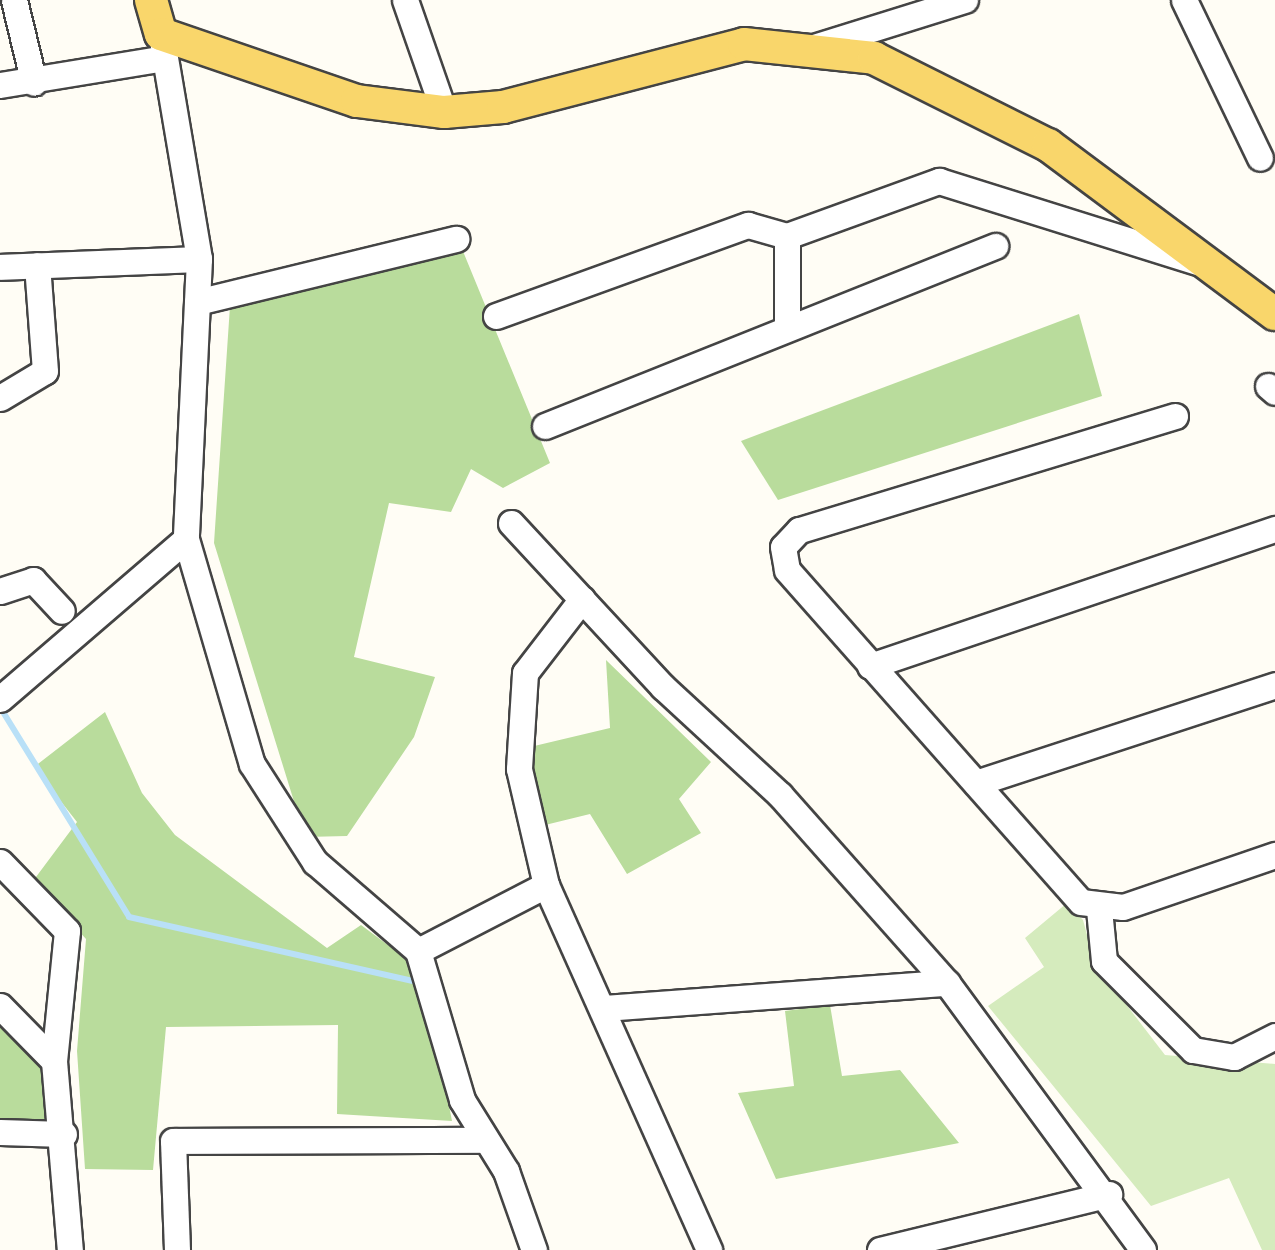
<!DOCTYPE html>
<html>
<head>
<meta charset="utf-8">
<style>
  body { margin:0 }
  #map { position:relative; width:1275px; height:1250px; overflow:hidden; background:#fffdf5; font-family:"Noto Serif",serif }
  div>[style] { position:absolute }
  .green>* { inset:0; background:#d5ebbd }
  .forest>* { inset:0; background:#b9dc9c }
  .stream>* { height:6px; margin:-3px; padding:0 3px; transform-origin:3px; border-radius:3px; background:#b9e0f7 }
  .roads { filter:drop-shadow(2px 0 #444) drop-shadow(-2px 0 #444) drop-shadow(0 2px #444) drop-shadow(0 -2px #444) }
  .minor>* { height:25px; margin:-12.5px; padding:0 12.5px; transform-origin:12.5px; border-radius:12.5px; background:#fff }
  .major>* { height:32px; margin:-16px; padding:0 16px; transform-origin:16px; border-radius:16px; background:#f9d66b }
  span { translate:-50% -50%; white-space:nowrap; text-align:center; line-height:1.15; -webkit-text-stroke:10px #fff; paint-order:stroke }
</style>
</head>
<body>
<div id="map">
  <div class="green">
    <div style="clip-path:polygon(1067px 903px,1083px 920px,1095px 964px,1165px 1055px,1275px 1064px,1275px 1250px,1262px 1250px,1229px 1178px,1151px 1206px,988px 1006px,1044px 967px,1025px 938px)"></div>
  </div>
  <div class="forest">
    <div style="clip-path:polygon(460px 244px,550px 463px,503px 488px,471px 469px,451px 512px,389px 503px,354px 657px,435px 677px,414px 737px,347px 836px,305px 837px,214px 543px,230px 306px)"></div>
    <div style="clip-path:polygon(1079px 314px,1102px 396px,778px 500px,741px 441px)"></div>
    <div style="clip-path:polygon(606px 660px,711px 762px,679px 799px,701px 833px,627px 874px,590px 814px,541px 826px,530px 747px,610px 728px)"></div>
    <div style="clip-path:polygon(105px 712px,142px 793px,175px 835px,327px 948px,361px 925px,423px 971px,452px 1121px,337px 1114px,338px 1025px,166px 1027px,153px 1170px,85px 1169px,77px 1051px,86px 939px,33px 881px,77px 822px,34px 767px)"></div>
    <div style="clip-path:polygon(830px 1005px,842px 1076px,900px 1070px,959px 1143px,776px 1179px,738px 1093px,794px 1086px,785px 1011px)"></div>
    <div style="clip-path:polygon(0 1019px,45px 1058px,50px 1121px,0 1121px)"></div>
  </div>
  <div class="stream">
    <div style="left:0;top:707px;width:246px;rotate:58.4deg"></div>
    <div style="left:129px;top:917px;width:291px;rotate:12.7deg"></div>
  </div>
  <div class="roads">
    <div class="minor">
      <div style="left:14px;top:0;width:85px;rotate:76.5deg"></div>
      <div style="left:405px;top:0;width:119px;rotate:70.8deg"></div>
      <div style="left:1184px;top:0;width:175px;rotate:64.3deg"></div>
      <div style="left:161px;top:34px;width:228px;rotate:80.4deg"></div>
      <div style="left:199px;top:259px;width:280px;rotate:92.7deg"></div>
      <div style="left:186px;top:539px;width:234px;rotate:73.7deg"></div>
      <div style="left:252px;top:764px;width:117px;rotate:57.3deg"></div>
      <div style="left:315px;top:862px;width:136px;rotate:40.8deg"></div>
      <div style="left:418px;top:951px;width:155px;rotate:73.5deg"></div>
      <div style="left:462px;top:1100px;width:84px;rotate:58.2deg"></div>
      <div style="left:506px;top:1171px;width:84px;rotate:70.5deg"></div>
      <div style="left:817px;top:46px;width:155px;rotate:-17.3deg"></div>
      <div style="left:0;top:85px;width:167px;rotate:-9.3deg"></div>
      <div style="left:0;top:267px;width:199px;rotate:-2.3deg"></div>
      <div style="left:197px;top:302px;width:267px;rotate:-13.7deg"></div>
      <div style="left:496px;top:316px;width:268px;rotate:-19.9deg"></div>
      <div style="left:748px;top:225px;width:41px;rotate:15.8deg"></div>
      <div style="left:787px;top:324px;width:88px;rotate:-90deg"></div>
      <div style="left:787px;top:236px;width:162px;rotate:-19.9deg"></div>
      <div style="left:939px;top:181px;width:270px;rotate:17.4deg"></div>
      <div style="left:1268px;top:386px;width:9px;rotate:41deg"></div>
      <div style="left:0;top:398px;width:52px;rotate:-31deg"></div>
      <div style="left:45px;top:371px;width:106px;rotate:-94.3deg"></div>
      <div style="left:1175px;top:416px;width:393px;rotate:163.1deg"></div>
      <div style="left:799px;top:530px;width:23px;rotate:133deg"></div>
      <div style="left:783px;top:547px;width:23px;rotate:80deg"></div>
      <div style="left:787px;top:570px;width:443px;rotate:48.5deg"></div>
      <div style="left:1081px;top:902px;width:42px;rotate:6.8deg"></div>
      <div style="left:1123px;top:907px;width:161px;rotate:-18.9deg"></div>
      <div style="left:545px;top:426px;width:485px;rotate:-21.8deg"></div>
      <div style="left:511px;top:523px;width:224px;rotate:47.2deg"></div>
      <div style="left:663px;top:687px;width:159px;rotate:42.7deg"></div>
      <div style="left:780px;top:795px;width:251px;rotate:48.4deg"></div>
      <div style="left:947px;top:983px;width:331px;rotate:53.7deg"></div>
      <div style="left:0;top:591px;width:35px;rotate:-18deg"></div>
      <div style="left:33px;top:580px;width:42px;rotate:46.9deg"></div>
      <div style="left:582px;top:599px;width:93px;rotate:127.6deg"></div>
      <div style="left:525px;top:673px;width:96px;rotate:93.6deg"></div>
      <div style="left:519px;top:769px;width:119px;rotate:76.9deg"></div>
      <div style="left:546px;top:885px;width:400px;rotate:65.9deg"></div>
      <div style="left:870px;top:666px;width:428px;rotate:-18.7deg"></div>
      <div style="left:0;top:699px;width:245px;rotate:-40.7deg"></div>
      <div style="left:976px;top:783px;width:315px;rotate:-18.1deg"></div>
      <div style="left:0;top:862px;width:96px;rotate:45.8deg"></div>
      <div style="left:67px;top:931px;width:131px;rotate:95.7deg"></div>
      <div style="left:54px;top:1061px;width:190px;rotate:85.2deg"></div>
      <div style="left:1099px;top:909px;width:52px;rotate:84.5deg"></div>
      <div style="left:1104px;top:961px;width:126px;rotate:45deg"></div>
      <div style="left:1193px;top:1050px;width:42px;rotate:9.7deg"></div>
      <div style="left:1234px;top:1057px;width:46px;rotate:-27.1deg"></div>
      <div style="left:418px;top:951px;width:144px;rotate:-27.3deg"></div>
      <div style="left:0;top:1006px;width:77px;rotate:45.5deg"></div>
      <div style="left:603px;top:1008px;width:345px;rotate:-4.2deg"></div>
      <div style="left:0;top:1132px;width:64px;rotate:1.8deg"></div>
      <div style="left:177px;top:1250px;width:109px;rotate:-92.1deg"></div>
      <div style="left:173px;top:1141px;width:311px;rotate:-0.2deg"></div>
      <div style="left:880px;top:1250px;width:236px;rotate:-13.7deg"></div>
    </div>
    <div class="major">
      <div style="left:151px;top:0;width:35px;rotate:74deg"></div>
      <div style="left:161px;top:34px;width:207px;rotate:18.9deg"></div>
      <div style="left:357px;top:101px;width:88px;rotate:7.2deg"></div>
      <div style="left:444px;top:112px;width:59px;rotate:-4.8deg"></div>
      <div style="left:503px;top:107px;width:249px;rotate:-14.6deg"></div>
      <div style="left:744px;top:44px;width:131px;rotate:6.1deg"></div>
      <div style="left:874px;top:58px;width:195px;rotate:26.6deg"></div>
      <div style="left:1048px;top:145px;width:283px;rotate:36.7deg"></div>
    </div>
  </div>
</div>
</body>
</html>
